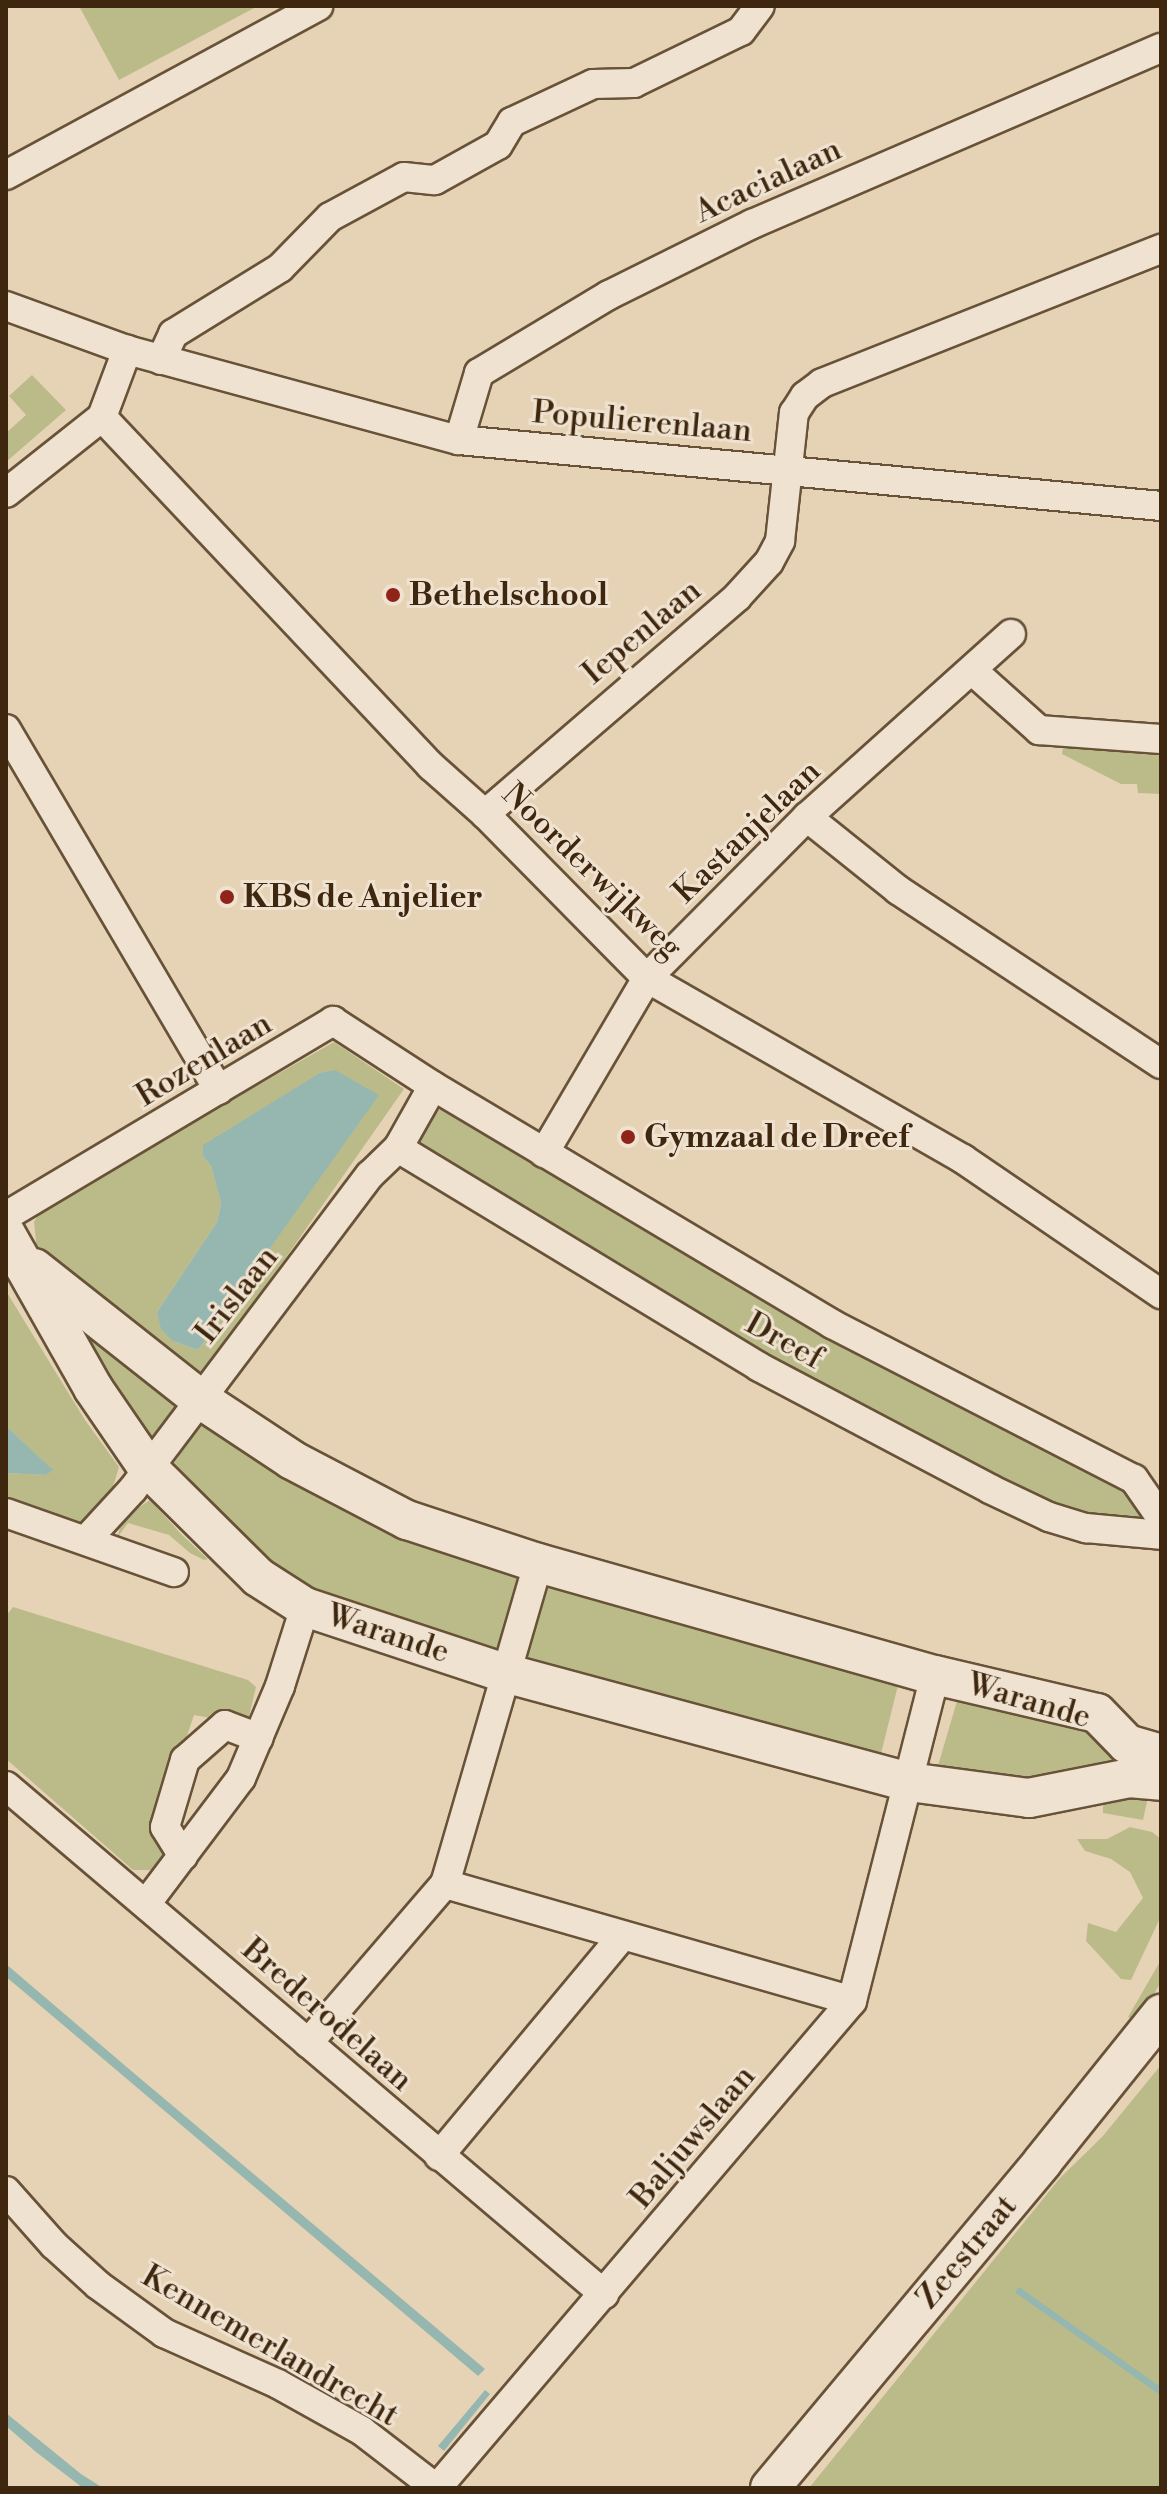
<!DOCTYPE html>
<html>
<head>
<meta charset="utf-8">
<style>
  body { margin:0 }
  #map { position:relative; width:1167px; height:2494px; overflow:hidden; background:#e6d3b6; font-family:"Libre Bodoni",serif }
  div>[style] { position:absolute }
  .green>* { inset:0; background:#bbbb8a }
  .water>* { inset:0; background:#96b7af }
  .stream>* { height:7px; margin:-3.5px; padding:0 3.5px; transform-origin:3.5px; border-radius:3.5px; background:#96b7af }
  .roads { filter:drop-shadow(2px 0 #685238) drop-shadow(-2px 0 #685238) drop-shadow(0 2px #685238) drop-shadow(0 -2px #685238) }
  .street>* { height:28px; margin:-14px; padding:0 14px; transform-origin:14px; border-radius:14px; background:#efe2d0 }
  .secondary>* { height:38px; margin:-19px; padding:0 19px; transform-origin:19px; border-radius:19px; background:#efe2d0 }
  .dots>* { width:22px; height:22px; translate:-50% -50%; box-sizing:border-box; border:4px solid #efe2d0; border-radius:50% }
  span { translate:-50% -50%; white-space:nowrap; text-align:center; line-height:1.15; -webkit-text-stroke:6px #efe2d0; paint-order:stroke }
  .street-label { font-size:32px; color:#3e270e }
  .poi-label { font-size:32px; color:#3e270e; font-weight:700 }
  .left { translate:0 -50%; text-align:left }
  .frame { position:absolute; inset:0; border:8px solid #3e270e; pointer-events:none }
</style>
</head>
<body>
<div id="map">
  <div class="green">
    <div style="clip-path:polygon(79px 6px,258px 6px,119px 80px)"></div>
    <div style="clip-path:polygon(32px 375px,66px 410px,6px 462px,6px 433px,26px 415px,9px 396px)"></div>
    <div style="clip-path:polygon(1063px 746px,1161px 754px,1161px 794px,1138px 793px,1137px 784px,1121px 784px,1062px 754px)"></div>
    <div style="clip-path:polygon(evenodd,334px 1042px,404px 1089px,207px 1370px,189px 1377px,37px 1251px,34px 1222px,42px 1208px,334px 1042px,378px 1095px,198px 1350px,173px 1341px,157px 1312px,217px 1222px,221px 1203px,211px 1166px,203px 1156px,378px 1095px)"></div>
    <div style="clip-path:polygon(441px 1109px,455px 1109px,1128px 1487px,1143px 1505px,1147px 1527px,1055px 1508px,757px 1361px,423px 1155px,418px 1143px,422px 1128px,430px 1114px)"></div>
    <div style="clip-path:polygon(6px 1291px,85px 1420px,119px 1467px,111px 1493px,102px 1507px,81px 1525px,6px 1500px,6px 1473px,46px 1475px,52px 1470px,6px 1426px)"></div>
    <div style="clip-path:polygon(73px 1313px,183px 1410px,146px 1455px)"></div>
    <div style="clip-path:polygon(198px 1423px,242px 1449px,523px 1569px,504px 1638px,493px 1659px,312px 1604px,169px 1472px)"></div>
    <div style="clip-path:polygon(150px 1500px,182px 1535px,208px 1559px,204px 1560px,190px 1553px,169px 1535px,128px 1523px,117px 1538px,123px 1518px)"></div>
    <div style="clip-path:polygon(548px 1577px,900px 1677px,878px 1766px,522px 1667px)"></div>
    <div style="clip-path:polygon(13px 1607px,248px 1680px,256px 1687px,247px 1725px,194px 1715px,155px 1832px,157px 1845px,167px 1859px,156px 1870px,133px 1870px,6px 1759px,6px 1616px)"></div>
    <div style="clip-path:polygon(959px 1694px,1081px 1723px,1135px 1756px,1065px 1784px,935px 1776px)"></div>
    <div style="clip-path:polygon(1103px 1788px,1150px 1788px,1143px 1820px,1103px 1813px)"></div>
    <div style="clip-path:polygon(1130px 1827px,1152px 1832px,1161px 1839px,1161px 1916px,1131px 1980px,1121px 1979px,1086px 1941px,1088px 1923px,1116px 1932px,1143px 1898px,1130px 1872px,1111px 1859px,1085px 1851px,1077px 1839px,1107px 1839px)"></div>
    <div style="clip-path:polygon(1161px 1960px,1161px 1982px,1137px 2022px,1128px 2017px)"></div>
    <div style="clip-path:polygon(1161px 2065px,1161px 2488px,809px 2488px,1060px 2178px,1102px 2137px)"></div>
  </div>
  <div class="water">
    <div style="clip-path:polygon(335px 1070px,379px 1095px,198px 1350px,173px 1341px,161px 1329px,157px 1312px,217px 1222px,221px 1203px,211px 1166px,203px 1156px,203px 1145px,320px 1073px)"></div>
    <div style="clip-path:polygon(6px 1426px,40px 1458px,53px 1470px,46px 1475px,6px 1473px)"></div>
    <div style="clip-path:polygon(6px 1964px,129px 2069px,485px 2369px,478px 2376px,17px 1986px,6px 1977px)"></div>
    <div style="clip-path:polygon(485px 2390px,490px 2394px,444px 2451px,438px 2446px)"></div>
    <div style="clip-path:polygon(6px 2413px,81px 2474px,103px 2488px,83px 2488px,36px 2452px,6px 2426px)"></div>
  </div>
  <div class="stream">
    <div style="left:1019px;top:2291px;width:174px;rotate:35.2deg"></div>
  </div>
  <div class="roads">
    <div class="street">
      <div style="left:6px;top:175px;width:355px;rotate:-28.4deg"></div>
      <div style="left:6px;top:306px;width:129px;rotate:20deg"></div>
      <div style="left:127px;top:350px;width:344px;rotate:15.2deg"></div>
      <div style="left:459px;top:440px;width:705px;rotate:5.37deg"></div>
      <div style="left:161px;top:360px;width:29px;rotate:-65deg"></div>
      <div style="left:173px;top:334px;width:126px;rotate:-31.7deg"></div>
      <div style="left:280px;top:268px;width:71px;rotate:-45.6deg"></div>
      <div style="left:330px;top:217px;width:84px;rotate:-28.4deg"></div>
      <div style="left:404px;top:177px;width:31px;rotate:6deg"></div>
      <div style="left:435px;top:180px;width:72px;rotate:-29.1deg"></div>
      <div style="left:498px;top:145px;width:27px;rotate:-59deg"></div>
      <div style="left:512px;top:122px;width:89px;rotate:-25.1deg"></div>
      <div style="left:593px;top:84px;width:41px;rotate:-1.4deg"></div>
      <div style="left:634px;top:83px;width:119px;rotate:-25.9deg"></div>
      <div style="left:741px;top:31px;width:31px;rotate:-53deg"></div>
      <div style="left:102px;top:417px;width:480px;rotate:46.7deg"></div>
      <div style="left:431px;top:766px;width:72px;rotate:41.6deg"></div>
      <div style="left:485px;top:814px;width:231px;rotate:45.4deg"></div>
      <div style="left:647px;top:978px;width:364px;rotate:29.8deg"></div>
      <div style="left:963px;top:1159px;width:240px;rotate:34.3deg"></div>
      <div style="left:459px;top:440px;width:70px;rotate:-73.4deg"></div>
      <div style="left:479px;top:373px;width:152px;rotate:-31deg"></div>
      <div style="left:609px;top:295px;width:160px;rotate:-26.4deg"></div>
      <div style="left:752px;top:224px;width:445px;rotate:-23.3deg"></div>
      <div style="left:6px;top:493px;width:122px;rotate:-38.4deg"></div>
      <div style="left:102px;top:417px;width:72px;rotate:-69.5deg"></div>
      <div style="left:973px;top:671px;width:89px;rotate:41.8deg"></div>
      <div style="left:1039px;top:730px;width:122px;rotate:4.2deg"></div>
      <div style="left:6px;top:729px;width:419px;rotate:59.5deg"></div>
      <div style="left:485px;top:814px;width:333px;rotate:-40.7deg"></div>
      <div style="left:737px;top:597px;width:47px;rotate:-47.6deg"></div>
      <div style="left:769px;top:562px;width:24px;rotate:-62deg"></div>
      <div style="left:780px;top:541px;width:129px;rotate:-83.8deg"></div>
      <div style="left:794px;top:413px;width:20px;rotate:-57deg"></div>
      <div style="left:805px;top:396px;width:21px;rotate:-37deg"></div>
      <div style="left:822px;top:383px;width:365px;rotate:-21.6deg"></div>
      <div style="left:807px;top:817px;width:117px;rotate:38.7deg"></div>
      <div style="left:898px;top:890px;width:315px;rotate:33.5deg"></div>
      <div style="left:398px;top:1148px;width:422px;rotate:31.2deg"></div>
      <div style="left:759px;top:1367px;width:261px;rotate:27.8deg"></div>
      <div style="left:990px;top:1489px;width:65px;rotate:25.4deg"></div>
      <div style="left:1049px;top:1517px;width:39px;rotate:17deg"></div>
      <div style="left:1086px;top:1528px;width:75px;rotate:5.3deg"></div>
      <div style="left:544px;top:1153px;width:203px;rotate:-59.5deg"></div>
      <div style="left:647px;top:978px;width:227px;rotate:-45.2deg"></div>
      <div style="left:807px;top:817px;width:274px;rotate:-41.9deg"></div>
      <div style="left:6px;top:1216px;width:381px;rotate:-30.8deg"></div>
      <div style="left:333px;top:1021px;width:119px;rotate:33deg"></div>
      <div style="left:433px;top:1086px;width:465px;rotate:30.8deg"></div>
      <div style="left:832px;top:1324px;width:339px;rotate:27.2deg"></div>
      <div style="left:1134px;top:1479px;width:47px;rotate:55.3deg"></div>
      <div style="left:6px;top:1513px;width:178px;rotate:19.4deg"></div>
      <div style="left:87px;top:1539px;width:68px;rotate:-47.4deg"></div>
      <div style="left:133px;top:1489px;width:393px;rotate:-53deg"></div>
      <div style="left:370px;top:1175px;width:39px;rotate:-44deg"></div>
      <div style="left:398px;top:1148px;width:71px;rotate:-60.6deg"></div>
      <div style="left:6px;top:1786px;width:785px;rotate:40.35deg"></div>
      <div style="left:183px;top:1856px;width:34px;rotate:-122deg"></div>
      <div style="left:165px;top:1827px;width:70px;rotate:-73.4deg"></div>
      <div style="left:185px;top:1760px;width:53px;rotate:-41.2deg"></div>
      <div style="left:225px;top:1725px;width:36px;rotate:21deg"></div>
      <div style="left:445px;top:1884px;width:423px;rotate:16deg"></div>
      <div style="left:146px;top:1904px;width:158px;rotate:-53deg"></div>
      <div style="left:241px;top:1778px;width:100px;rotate:-67deg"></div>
      <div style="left:280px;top:1686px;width:83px;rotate:-72.4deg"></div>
      <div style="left:308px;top:2043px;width:210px;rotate:-49.3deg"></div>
      <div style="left:445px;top:1884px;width:334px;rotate:-73.8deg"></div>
      <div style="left:439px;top:2156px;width:286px;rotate:-50.2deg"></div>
      <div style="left:6px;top:2191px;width:72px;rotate:48.4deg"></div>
      <div style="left:54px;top:2245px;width:59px;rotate:42.3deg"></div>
      <div style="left:98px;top:2285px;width:82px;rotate:36deg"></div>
      <div style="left:164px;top:2333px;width:125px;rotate:24.1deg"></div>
      <div style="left:278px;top:2384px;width:96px;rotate:29.2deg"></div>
      <div style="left:362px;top:2431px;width:93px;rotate:37.6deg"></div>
      <div style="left:437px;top:2488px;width:640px;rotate:-49.56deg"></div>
      <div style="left:852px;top:2001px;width:336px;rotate:-75.7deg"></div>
    </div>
    <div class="secondary">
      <div style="left:6px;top:1234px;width:177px;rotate:60.5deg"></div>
      <div style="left:93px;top:1388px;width:96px;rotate:55.6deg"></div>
      <div style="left:147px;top:1467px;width:156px;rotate:44.7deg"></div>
      <div style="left:258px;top:1577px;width:56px;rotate:32.6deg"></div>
      <div style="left:305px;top:1607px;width:211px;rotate:18.3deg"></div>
      <div style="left:505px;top:1673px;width:418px;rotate:15.1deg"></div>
      <div style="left:909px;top:1782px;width:121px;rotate:7.6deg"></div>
      <div style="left:1029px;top:1798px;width:102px;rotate:-11.3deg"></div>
      <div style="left:1129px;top:1778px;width:32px;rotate:5deg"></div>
      <div style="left:34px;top:1268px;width:211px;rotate:38.3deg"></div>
      <div style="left:200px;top:1399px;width:110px;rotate:33.5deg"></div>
      <div style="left:292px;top:1460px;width:130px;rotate:27.6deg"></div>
      <div style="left:407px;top:1520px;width:138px;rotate:18.2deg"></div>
      <div style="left:538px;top:1563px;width:412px;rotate:15.8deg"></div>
      <div style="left:935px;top:1675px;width:166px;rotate:13.2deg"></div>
      <div style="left:1097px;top:1713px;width:43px;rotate:45.9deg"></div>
      <div style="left:1127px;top:1744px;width:35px;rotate:16deg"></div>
      <div style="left:770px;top:2488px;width:426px;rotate:-50.1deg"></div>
      <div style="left:1043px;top:2161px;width:189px;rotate:-51.2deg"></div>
    </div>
  </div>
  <div class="dots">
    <div style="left:393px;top:595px;background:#8f2418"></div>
    <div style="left:227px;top:897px;background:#8f2418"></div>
    <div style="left:628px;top:1137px;background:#8f2418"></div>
  </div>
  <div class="street-label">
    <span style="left:768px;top:181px;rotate:-25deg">Acacialaan</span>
    <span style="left:642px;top:422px;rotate:5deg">Populierenlaan</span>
    <span style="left:642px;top:632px;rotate:-40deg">Iepenlaan</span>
    <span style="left:747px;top:832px;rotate:-44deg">Kastanjelaan</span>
    <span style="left:592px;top:871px;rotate:44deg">Noorderwijkweg</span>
    <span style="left:204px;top:1060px;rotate:-31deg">Rozenlaan</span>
    <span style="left:237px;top:1295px;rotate:-52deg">Irislaan</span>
    <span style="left:784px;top:1341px;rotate:29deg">Dreef</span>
    <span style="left:388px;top:1634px;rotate:18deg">Warande</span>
    <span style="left:1029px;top:1701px;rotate:16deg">Warande</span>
    <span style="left:327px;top:2015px;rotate:41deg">Brederodelaan</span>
    <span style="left:693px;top:2137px;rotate:-50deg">Baljuwslaan</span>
    <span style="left:967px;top:2252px;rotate:-50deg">Zeestraat</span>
    <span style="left:270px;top:2346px;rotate:30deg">Kennemerlandrecht</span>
  </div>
  <div class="poi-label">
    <span class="left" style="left:409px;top:595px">Bethelschool</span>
    <span class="left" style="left:243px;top:897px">KBS de Anjelier</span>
    <span class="left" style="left:644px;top:1137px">Gymzaal de Dreef</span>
  </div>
  <div class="frame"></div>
</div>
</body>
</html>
